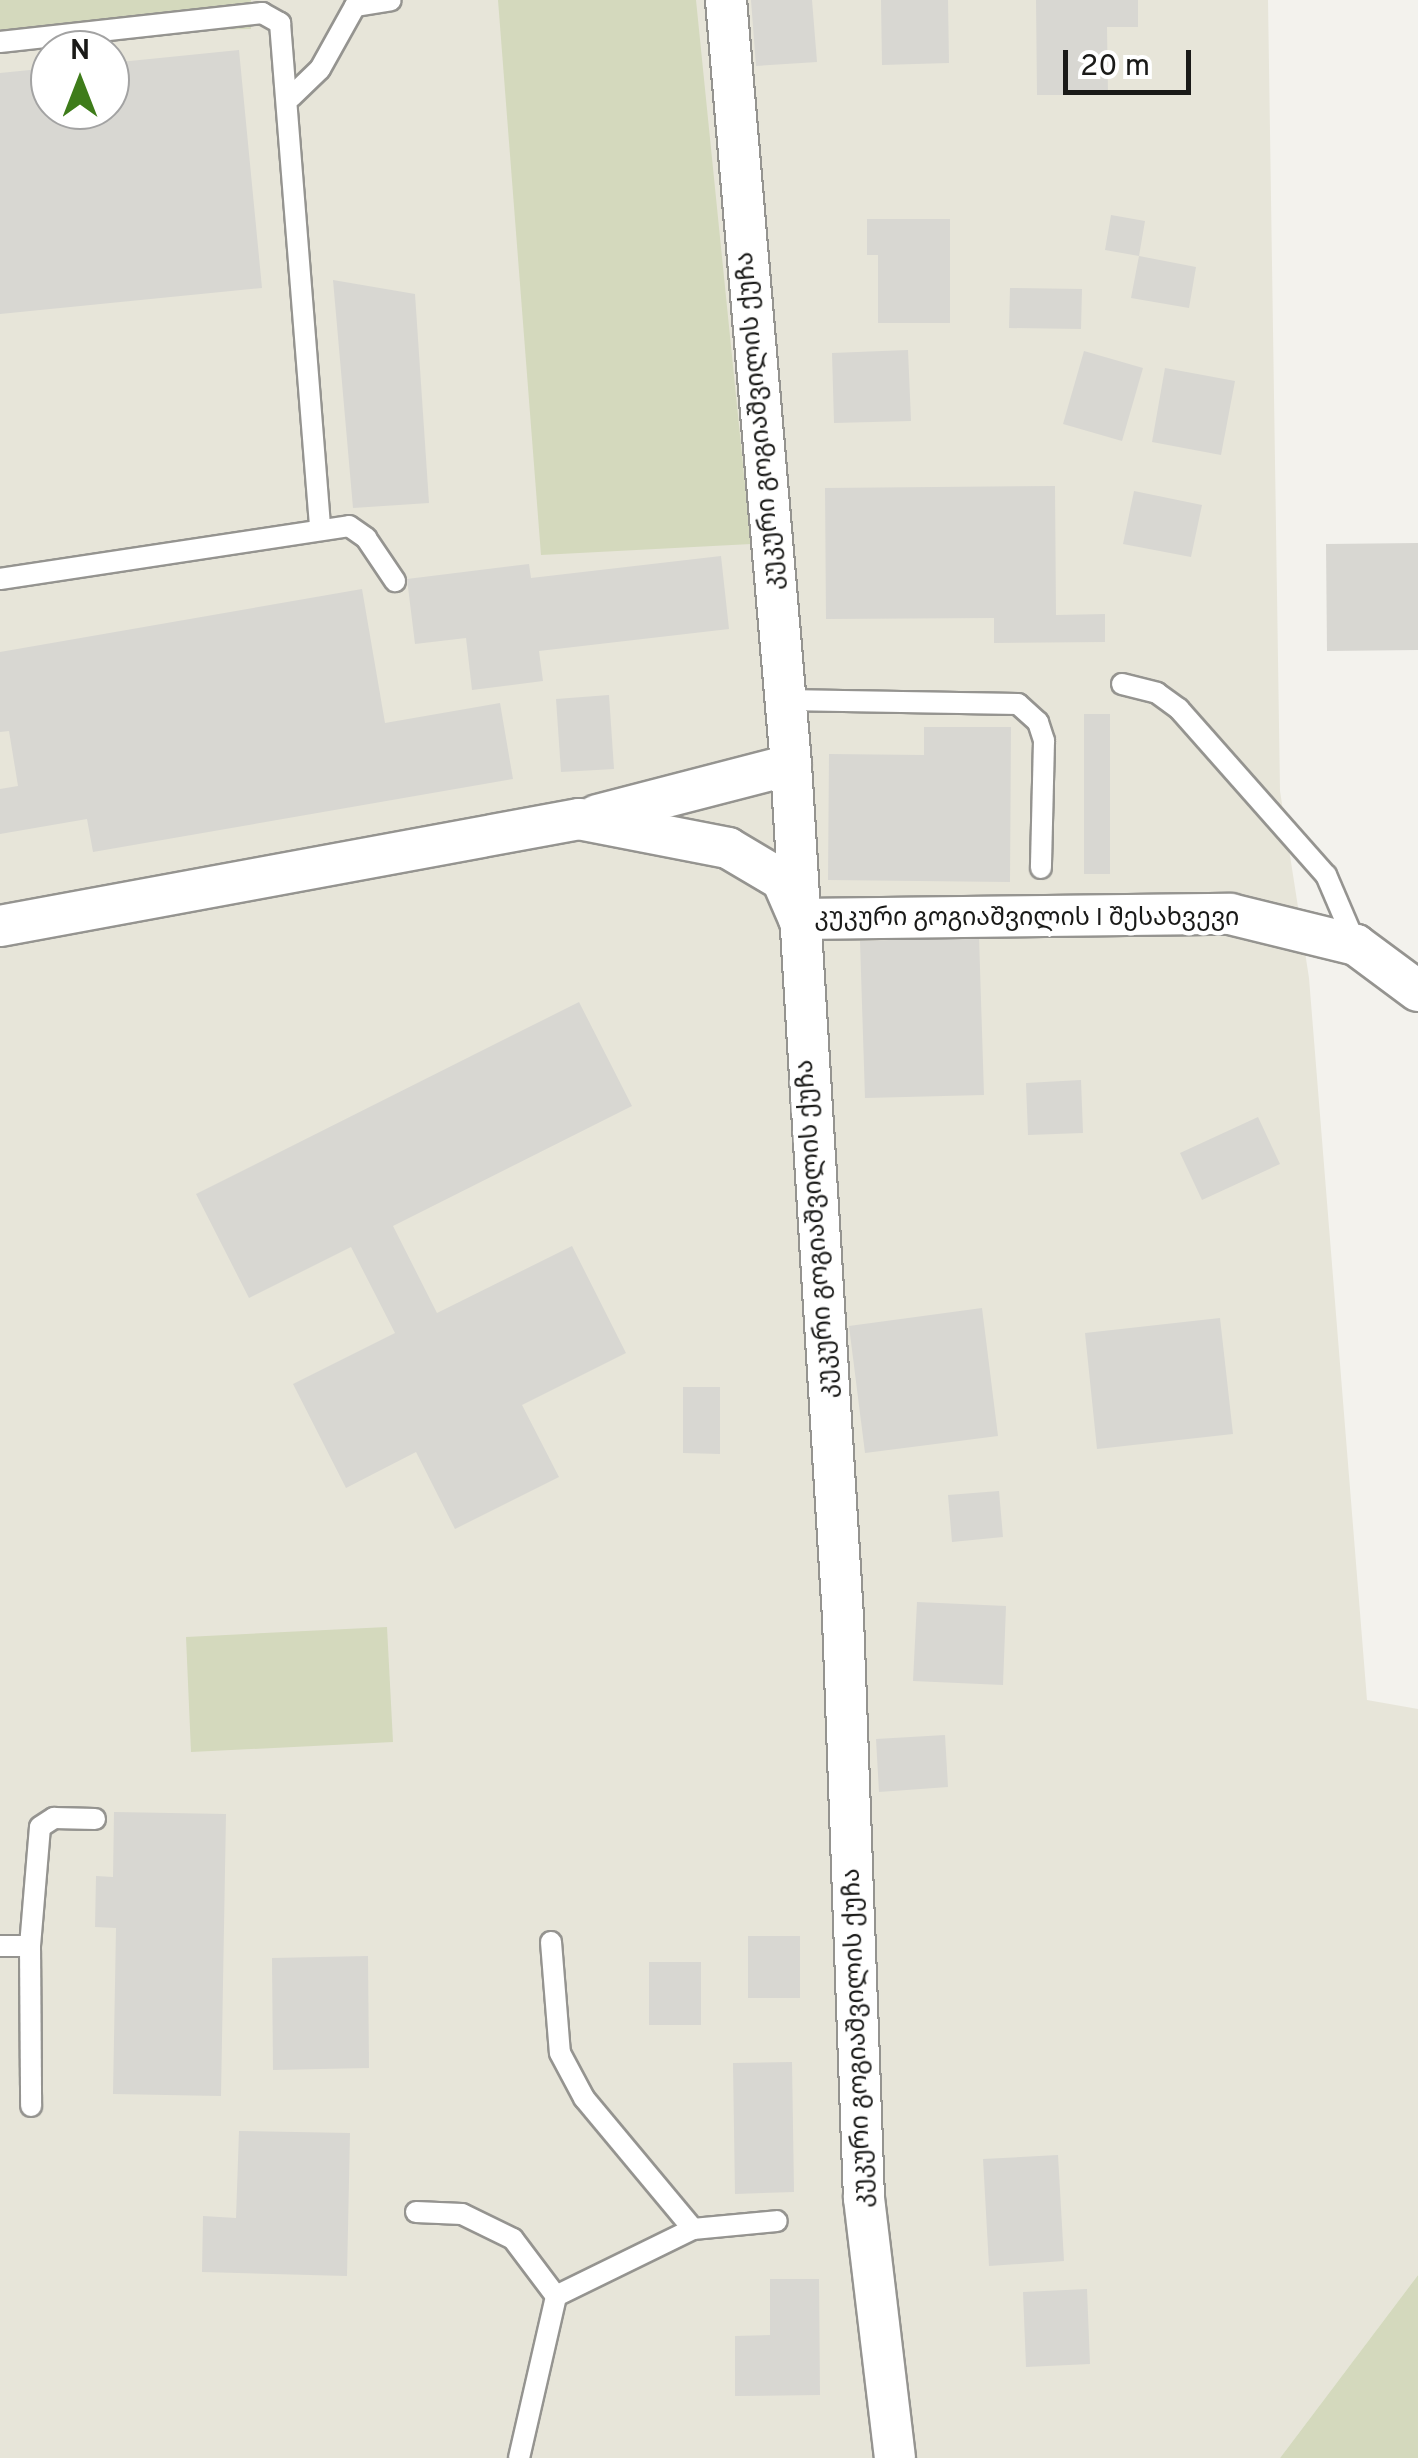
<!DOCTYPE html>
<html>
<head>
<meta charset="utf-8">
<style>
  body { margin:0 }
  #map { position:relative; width:1418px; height:2458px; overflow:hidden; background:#f3f2ed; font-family:Overpass,"Noto Sans Georgian",sans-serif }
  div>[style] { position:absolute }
  .built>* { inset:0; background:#e7e5d9 }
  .green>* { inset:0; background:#d4d9bd }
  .building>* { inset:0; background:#d8d7d2 }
  .roads { filter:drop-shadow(2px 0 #959490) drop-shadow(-2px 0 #959490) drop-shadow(0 2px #959490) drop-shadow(0 -2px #959490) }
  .lane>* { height:20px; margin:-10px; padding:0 10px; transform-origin:10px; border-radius:10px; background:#fff }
  .street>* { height:40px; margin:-20px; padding:0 20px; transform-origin:20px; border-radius:20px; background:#fff }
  span { translate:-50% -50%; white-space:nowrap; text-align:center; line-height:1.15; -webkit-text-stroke:9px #fff; paint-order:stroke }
  .street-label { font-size:25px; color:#1a1a18 }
  .north { position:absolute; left:30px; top:30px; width:100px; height:100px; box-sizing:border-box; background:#fff; border:2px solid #a3a3a3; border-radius:50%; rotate:0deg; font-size:28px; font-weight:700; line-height:40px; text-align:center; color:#1a1a18 }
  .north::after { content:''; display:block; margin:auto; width:35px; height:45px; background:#3e7c1a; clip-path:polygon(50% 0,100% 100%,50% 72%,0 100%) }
  .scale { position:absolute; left:1063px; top:50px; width:128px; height:45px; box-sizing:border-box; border:5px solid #1a1a18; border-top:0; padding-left:12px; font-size:30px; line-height:35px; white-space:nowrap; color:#1a1a18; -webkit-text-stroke:8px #fff; paint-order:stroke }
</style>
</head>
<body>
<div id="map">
  <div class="built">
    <div style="clip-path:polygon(evenodd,0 0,1268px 0,1280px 791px,1309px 978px,1367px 1700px,1418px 1709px,1418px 2275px,1280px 2458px,0 2458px,0 0,50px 50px,110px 50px,110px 110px,50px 110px,50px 50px)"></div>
  </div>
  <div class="green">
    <div style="clip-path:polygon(0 0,251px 0,251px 29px,0 34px)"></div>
    <div style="clip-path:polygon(498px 0,696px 0,751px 544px,541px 555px)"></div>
    <div style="clip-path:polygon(387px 1627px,393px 1742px,191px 1752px,186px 1637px)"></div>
    <div style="clip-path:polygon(1418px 2275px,1418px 2458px,1280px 2458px)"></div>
  </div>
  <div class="building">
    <div style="clip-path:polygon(751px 0,812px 0,817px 62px,756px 66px)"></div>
    <div style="clip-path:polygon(881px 0,948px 0,949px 63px,882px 65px)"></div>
    <div style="clip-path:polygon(1036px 0,1138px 0,1138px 27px,1107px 27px,1108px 95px,1037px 95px)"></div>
    <div style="clip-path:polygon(239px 50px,262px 288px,0 314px,0 73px,50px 68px,50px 110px,110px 110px,110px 63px)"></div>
    <div style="clip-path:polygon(1111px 215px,1145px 221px,1139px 256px,1196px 267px,1189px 308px,1131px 298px,1139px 256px,1105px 250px)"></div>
    <div style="clip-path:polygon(867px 219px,950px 219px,950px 323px,878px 323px,878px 255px,867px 255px)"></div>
    <div style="clip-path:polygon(333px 280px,415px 294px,429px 503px,353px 508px)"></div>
    <div style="clip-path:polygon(1010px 288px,1082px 289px,1081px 329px,1009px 328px)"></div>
    <div style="clip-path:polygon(908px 350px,911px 421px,834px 423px,832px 353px)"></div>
    <div style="clip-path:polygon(1084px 351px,1143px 368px,1122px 441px,1063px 424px)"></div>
    <div style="clip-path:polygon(1165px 368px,1235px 381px,1221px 455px,1152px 442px)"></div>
    <div style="clip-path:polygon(1055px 486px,1056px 615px,1105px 614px,1105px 642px,994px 643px,994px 618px,826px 619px,825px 488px)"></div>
    <div style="clip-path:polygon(1134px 491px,1202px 505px,1191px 557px,1123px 544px)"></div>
    <div style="clip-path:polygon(1418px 543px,1418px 650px,1327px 651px,1326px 544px)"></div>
    <div style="clip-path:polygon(721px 556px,729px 629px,539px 651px,543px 681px,472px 690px,466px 638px,415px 644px,407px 579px,529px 564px,531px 578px)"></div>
    <div style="clip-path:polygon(362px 589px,385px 723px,500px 703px,513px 779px,93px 852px,87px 819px,0 834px,0 789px,18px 786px,9px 731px,0 732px,0 652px)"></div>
    <div style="clip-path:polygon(609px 695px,614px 769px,561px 772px,556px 699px)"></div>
    <div style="clip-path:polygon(1084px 714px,1110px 714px,1110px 874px,1084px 874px)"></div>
    <div style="clip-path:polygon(924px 727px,1011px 727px,1010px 882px,828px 880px,829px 754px,924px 755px)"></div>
    <div style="clip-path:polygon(979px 937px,984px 1095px,865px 1098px,860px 941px)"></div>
    <div style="clip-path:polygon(579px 1002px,632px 1106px,393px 1226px,437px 1313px,572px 1246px,626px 1353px,522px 1405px,559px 1477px,455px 1529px,416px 1452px,346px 1488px,293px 1384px,395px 1333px,351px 1247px,249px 1298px,196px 1194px)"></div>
    <div style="clip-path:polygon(1081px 1080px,1083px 1133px,1028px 1135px,1026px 1083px)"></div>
    <div style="clip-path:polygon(1258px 1117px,1280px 1164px,1202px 1200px,1180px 1153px)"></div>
    <div style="clip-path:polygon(982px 1308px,998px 1436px,865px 1453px,849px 1326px)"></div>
    <div style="clip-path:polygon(1220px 1318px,1233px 1434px,1097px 1449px,1085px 1333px)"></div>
    <div style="clip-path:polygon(683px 1387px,720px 1387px,720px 1454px,683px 1453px)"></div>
    <div style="clip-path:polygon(999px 1491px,1003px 1537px,952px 1542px,948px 1495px)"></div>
    <div style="clip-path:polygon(917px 1602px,1006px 1606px,1003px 1685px,913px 1681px)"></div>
    <div style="clip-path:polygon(945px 1735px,948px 1787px,879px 1792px,876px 1739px)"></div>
    <div style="clip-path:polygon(114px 1812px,226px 1814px,221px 2096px,113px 2094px,116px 1928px,95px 1927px,96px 1876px,113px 1877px)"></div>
    <div style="clip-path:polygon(748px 1936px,800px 1936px,800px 1998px,748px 1998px)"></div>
    <div style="clip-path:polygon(368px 1956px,369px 2068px,273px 2070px,272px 1958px)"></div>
    <div style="clip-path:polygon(649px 1962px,701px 1962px,701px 2025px,649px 2025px)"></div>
    <div style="clip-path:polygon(792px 2062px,794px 2192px,735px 2194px,733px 2063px)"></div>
    <div style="clip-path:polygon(239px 2131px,350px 2133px,347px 2276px,202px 2272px,203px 2216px,236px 2218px)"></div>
    <div style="clip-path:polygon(1058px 2155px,1064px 2261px,989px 2266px,983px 2159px)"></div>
    <div style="clip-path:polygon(770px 2279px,819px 2279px,820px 2395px,735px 2396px,735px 2336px,770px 2335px)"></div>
    <div style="clip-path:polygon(1087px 2289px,1090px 2364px,1026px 2367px,1023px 2292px)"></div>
  </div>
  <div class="roads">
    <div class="lane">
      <div style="left:0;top:42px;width:264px;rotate:-6.3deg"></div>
      <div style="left:262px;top:13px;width:21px;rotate:29deg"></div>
      <div style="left:280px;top:23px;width:505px;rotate:85.45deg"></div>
      <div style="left:291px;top:97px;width:40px;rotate:-44deg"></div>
      <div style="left:320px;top:69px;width:72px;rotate:-60.9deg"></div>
      <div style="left:355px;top:6px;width:36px;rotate:-9deg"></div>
      <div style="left:0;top:579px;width:353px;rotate:-8.6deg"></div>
      <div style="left:349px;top:526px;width:21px;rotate:35deg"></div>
      <div style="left:366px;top:538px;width:52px;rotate:56deg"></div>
      <div style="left:1122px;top:684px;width:36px;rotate:14deg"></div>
      <div style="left:1157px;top:693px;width:27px;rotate:36deg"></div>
      <div style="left:1179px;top:709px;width:222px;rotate:48.5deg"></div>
      <div style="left:1326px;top:875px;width:76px;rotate:66.8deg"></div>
      <div style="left:785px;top:700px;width:233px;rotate:1deg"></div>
      <div style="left:1018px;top:704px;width:27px;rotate:42deg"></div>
      <div style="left:1038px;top:722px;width:20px;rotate:72deg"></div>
      <div style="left:1044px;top:741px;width:127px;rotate:91.4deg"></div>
      <div style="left:551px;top:1942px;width:111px;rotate:85.4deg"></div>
      <div style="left:560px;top:2053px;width:51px;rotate:61.9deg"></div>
      <div style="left:584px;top:2098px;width:170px;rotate:50.2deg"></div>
      <div style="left:0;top:1946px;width:30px"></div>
      <div style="left:30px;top:1946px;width:119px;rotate:-85.2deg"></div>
      <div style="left:40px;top:1827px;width:17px;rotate:-33deg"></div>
      <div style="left:54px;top:1818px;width:41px;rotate:1.4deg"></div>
      <div style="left:30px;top:1946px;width:160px;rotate:89.6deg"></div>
      <div style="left:416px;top:2212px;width:46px;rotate:2.5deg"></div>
      <div style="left:462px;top:2214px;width:57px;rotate:26.1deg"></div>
      <div style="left:513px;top:2239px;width:71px;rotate:53deg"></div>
      <div style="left:519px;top:2458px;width:166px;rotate:-77.1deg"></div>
      <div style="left:556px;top:2296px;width:153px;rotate:-26.1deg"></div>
      <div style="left:693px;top:2229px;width:84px;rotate:-5.4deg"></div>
    </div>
    <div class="street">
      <div style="left:726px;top:0;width:768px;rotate:85.14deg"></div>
      <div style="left:791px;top:765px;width:855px;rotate:86.51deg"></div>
      <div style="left:843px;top:1618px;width:580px;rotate:87.93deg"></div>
      <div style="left:864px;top:2198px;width:262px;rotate:83.2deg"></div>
      <div style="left:597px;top:815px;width:200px;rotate:-14.5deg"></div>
      <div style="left:0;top:926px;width:589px;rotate:-10.47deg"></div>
      <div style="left:579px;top:819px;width:152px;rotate:11deg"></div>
      <div style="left:728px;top:848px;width:63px;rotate:30.7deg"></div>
      <div style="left:782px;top:880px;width:43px;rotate:66.4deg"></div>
      <div style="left:799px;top:919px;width:431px;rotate:-0.7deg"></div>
      <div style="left:1230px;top:914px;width:130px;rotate:13.8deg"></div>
      <div style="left:1356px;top:945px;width:77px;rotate:36.6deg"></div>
    </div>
  </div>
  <div class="street-label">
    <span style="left:761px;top:421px;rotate:-95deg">კუკური გოგიაშვილის ქუჩა</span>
    <span style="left:1027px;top:919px">კუკური გოგიაშვილის I შესახვევი</span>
    <span style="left:818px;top:1229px;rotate:-94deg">კუკური გოგიაშვილის ქუჩა</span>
    <span style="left:859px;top:2038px;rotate:-92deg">კუკური გოგიაშვილის ქუჩა</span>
  </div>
  <div class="north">N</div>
  <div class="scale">20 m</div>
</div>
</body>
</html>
